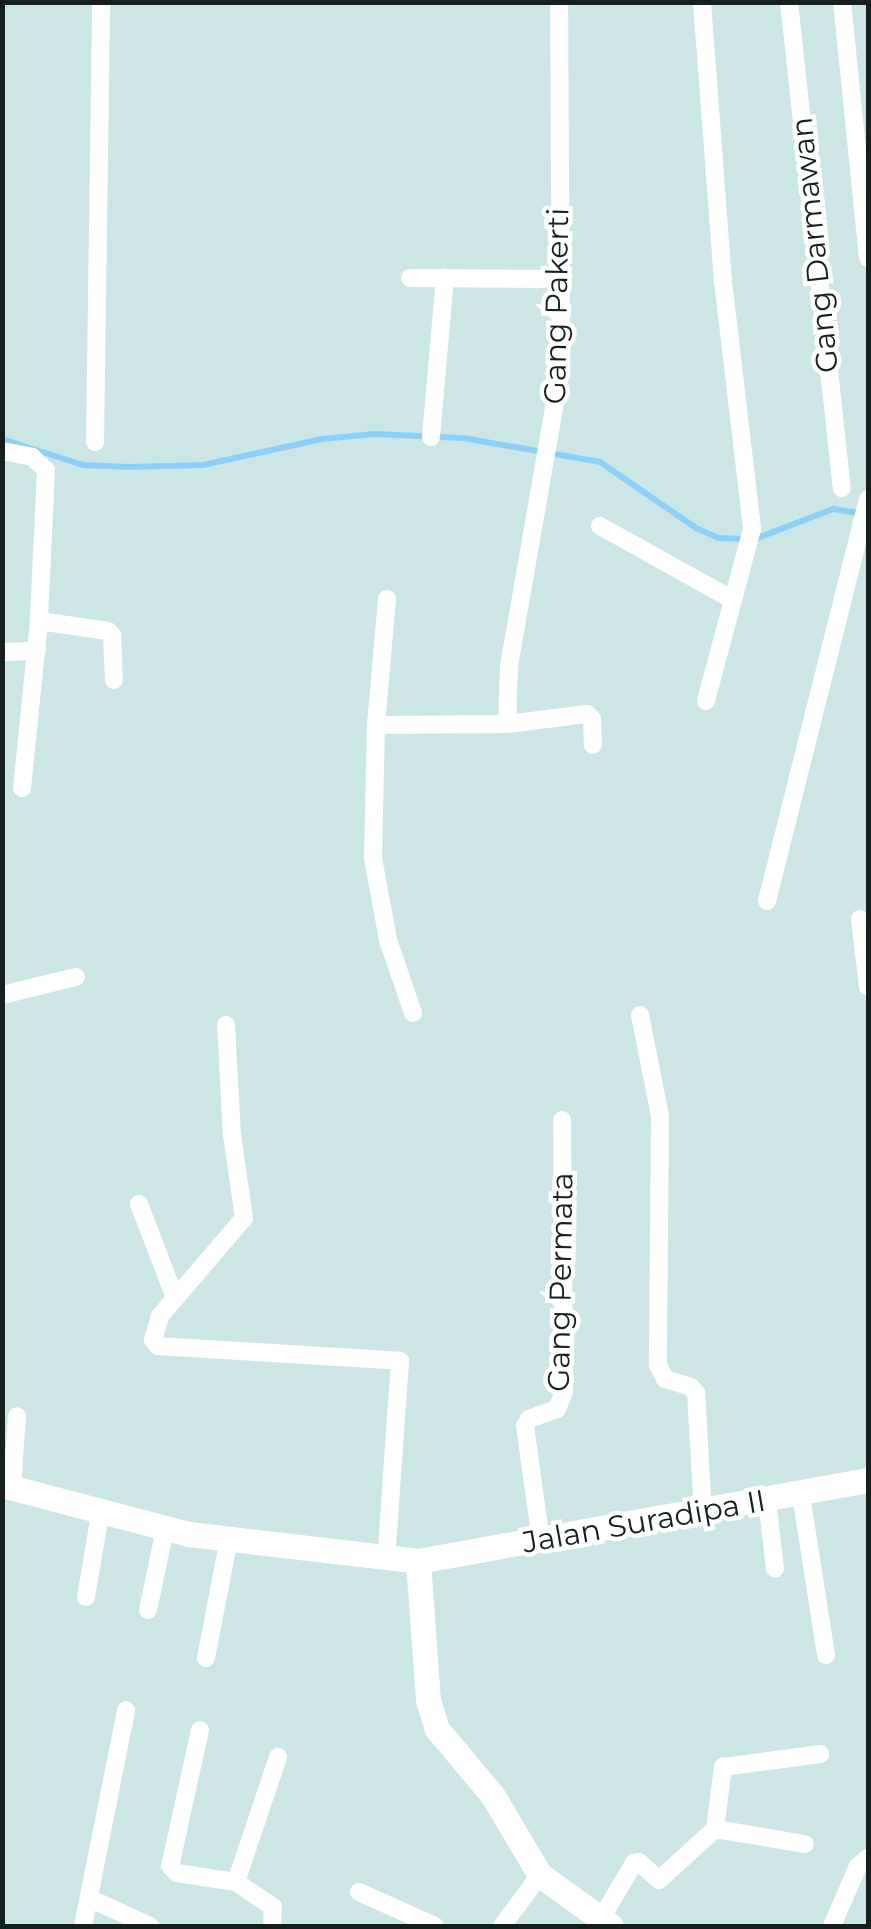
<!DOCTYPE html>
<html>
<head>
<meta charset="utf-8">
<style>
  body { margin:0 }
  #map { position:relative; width:871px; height:1929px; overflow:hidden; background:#cbe6e4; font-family:Montserrat,sans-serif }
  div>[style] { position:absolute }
  .stream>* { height:6px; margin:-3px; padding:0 3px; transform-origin:3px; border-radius:3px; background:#8cd0f8 }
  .street>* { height:18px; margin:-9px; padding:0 9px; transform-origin:9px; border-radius:9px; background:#fff }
  .secondary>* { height:25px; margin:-12.5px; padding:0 12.5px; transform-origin:12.5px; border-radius:12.5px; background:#fff }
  span { translate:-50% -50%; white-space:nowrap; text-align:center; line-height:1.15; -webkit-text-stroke:9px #fff; paint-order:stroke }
  .street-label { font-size:30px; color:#151f1e }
  .frame { position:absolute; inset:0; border:5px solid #151f1e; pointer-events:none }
</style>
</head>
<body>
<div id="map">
  <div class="stream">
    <div style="left:2px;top:439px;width:85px;rotate:17.8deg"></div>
    <div style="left:83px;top:465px;width:45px;rotate:2.5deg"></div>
    <div style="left:128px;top:467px;width:75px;rotate:-1.5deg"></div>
    <div style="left:203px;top:465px;width:122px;rotate:-12.3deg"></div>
    <div style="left:322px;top:439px;width:52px;rotate:-5.5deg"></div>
    <div style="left:374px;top:434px;width:89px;rotate:2.6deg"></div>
    <div style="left:463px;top:438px;width:139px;rotate:9.9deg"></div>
    <div style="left:600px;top:462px;width:116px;rotate:34.5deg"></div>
    <div style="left:696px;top:528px;width:24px;rotate:24deg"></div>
    <div style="left:718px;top:538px;width:37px;rotate:2deg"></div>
    <div style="left:755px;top:539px;width:84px;rotate:-21deg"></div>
    <div style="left:833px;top:509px;width:30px;rotate:9deg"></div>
  </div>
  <div class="street">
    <div style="left:702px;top:2px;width:280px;rotate:85.7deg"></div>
    <div style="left:723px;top:281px;width:250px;rotate:83.3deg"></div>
    <div style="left:752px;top:529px;width:178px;rotate:105deg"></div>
    <div style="left:789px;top:2px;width:489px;rotate:83.8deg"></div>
    <div style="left:842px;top:2px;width:257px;rotate:84.2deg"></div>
    <div style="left:410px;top:278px;width:150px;rotate:0.4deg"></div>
    <div style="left:431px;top:437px;width:160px;rotate:-85deg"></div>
    <div style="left:95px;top:442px;width:440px;rotate:-89.2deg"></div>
    <div style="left:2px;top:451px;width:31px;rotate:11deg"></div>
    <div style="left:32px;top:457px;width:19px;rotate:43deg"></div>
    <div style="left:46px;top:470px;width:151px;rotate:92.7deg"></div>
    <div style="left:39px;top:621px;width:168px;rotate:95.8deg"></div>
    <div style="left:600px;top:526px;width:152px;rotate:29.1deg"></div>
    <div style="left:387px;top:599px;width:126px;rotate:95deg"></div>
    <div style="left:376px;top:725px;width:133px;rotate:91.3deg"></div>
    <div style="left:373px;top:858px;width:83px;rotate:79.6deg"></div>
    <div style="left:388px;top:940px;width:77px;rotate:71.1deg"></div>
    <div style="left:39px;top:621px;width:70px;rotate:8.2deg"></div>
    <div style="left:108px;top:631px;width:6px;rotate:45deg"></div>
    <div style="left:112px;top:635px;width:45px;rotate:87.5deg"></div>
    <div style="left:2px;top:652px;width:35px;rotate:-2deg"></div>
    <div style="left:507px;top:724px;width:58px;rotate:-88deg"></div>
    <div style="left:509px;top:666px;width:303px;rotate:-80.1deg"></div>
    <div style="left:561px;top:367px;width:365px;rotate:-90.3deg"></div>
    <div style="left:376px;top:725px;width:131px;rotate:-0.4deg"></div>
    <div style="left:507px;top:724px;width:81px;rotate:-7.1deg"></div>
    <div style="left:587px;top:714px;width:7px;rotate:45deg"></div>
    <div style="left:592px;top:719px;width:26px;rotate:88deg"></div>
    <div style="left:767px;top:901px;width:414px;rotate:-75.9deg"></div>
    <div style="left:860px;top:919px;width:68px;rotate:83.3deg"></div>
    <div style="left:2px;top:995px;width:76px;rotate:-13.7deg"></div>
    <div style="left:640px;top:1015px;width:103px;rotate:78.8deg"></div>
    <div style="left:660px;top:1116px;width:249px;rotate:90.5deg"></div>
    <div style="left:658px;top:1365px;width:16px;rotate:63deg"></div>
    <div style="left:665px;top:1379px;width:27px;rotate:17deg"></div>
    <div style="left:691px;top:1387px;width:8px;rotate:50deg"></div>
    <div style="left:696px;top:1393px;width:118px;rotate:86.6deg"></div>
    <div style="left:226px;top:1025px;width:110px;rotate:86.9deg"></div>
    <div style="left:232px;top:1135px;width:84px;rotate:81.8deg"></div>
    <div style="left:244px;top:1218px;width:129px;rotate:130.6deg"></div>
    <div style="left:160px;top:1316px;width:25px;rotate:106deg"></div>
    <div style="left:153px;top:1340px;width:8px;rotate:50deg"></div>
    <div style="left:158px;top:1346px;width:242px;rotate:3.5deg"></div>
    <div style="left:400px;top:1361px;width:198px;rotate:94deg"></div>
    <div style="left:139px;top:1204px;width:101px;rotate:69deg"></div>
    <div style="left:12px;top:1489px;width:73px;rotate:-86.1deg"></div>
    <div style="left:801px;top:1495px;width:162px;rotate:81.1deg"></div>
    <div style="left:767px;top:1500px;width:69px;rotate:83.4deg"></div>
    <div style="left:541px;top:1541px;width:116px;rotate:-97.9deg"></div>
    <div style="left:525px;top:1426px;width:8px;rotate:-60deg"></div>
    <div style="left:529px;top:1419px;width:30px;rotate:-20deg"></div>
    <div style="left:557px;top:1409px;width:18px;rotate:-68deg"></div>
    <div style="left:564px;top:1392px;width:272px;rotate:-90.4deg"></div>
    <div style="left:86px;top:1597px;width:84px;rotate:-80.4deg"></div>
    <div style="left:148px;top:1610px;width:83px;rotate:-78.1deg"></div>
    <div style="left:206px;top:1658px;width:121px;rotate:-79.1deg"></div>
    <div style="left:200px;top:1730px;width:139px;rotate:102.4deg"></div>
    <div style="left:170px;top:1866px;width:10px;rotate:45deg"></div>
    <div style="left:177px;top:1873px;width:60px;rotate:8.7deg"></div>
    <div style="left:715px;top:1829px;width:63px;rotate:-82.6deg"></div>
    <div style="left:723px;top:1767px;width:98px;rotate:-7.6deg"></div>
    <div style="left:359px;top:1892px;width:83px;rotate:24.1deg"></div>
    <div style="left:91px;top:1899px;width:65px;rotate:24.6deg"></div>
    <div style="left:602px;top:1917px;width:63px;rotate:-59.3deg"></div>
    <div style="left:634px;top:1863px;width:5px;rotate:-11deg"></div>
    <div style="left:639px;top:1862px;width:27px;rotate:42deg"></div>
    <div style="left:659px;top:1880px;width:76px;rotate:-42.3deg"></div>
    <div style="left:715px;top:1829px;width:91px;rotate:9.5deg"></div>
    <div style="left:83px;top:1926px;width:220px;rotate:-78.7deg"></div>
    <div style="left:272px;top:1926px;width:19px;rotate:-87deg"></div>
    <div style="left:273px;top:1907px;width:45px;rotate:-146deg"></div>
    <div style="left:236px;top:1882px;width:132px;rotate:-71.4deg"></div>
    <div style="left:502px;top:1926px;width:64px;rotate:-53.3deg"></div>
    <div style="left:832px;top:1926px;width:65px;rotate:-66.6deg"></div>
    <div style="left:858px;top:1866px;width:13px;rotate:-39deg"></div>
  </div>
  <div class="secondary">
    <div style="left:2px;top:1485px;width:193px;rotate:14.7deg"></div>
    <div style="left:189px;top:1534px;width:231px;rotate:6.7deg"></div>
    <div style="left:418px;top:1561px;width:457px;rotate:-10.2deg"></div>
    <div style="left:418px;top:1561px;width:139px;rotate:85.9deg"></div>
    <div style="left:428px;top:1700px;width:30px;rotate:73deg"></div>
    <div style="left:437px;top:1729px;width:87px;rotate:50.1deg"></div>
    <div style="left:493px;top:1796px;width:92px;rotate:59.3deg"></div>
    <div style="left:540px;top:1875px;width:87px;rotate:35.7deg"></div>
  </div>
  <div class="street-label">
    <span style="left:815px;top:245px;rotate:-96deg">Gang Darmawan</span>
    <span style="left:557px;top:306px;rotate:-89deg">Gang Pakerti</span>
    <span style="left:561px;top:1282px;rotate:-89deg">Gang Permata</span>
    <span style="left:644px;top:1522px;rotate:-10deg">Jalan Suradipa II</span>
  </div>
  <div class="frame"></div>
</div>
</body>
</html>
